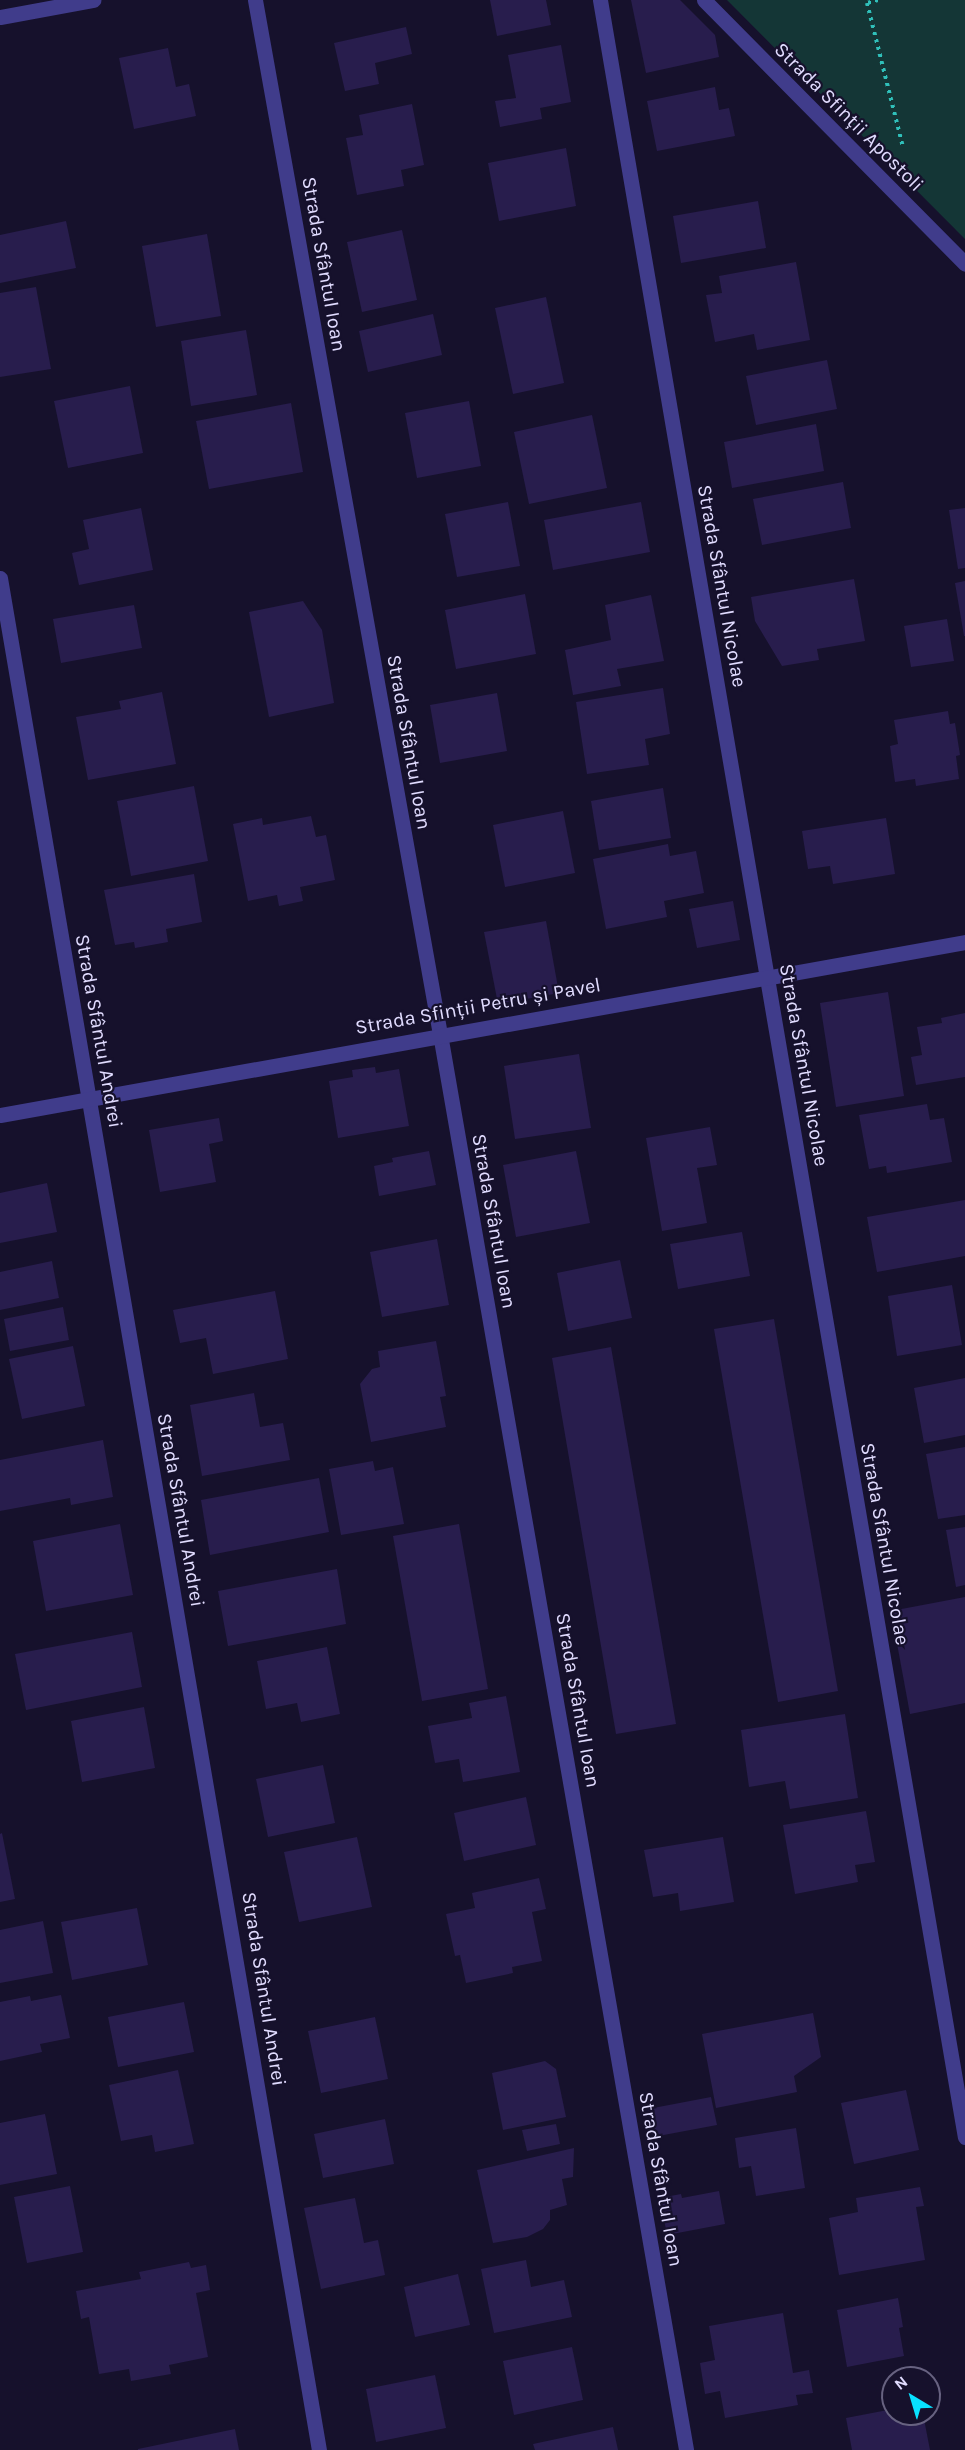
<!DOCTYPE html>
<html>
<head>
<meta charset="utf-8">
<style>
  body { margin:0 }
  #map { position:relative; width:965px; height:2450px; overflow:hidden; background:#16112c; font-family:Karla,sans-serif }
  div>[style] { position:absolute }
  .green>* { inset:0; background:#143636 }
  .building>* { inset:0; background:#281d4d }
  .path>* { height:4px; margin-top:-2px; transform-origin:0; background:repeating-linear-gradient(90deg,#30c0ba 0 3px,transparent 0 7.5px) }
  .minor>* { height:15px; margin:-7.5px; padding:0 7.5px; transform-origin:7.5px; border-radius:7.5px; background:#403c8b }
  span { translate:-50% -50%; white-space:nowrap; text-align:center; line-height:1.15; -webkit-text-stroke:4.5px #16112c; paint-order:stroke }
  .street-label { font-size:20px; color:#e1dcff }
  .north { position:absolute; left:881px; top:2366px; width:60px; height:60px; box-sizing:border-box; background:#16112c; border:2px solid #676280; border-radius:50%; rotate:322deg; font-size:16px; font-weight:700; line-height:24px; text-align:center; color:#e1dcff }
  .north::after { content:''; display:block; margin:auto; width:21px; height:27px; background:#08e2ff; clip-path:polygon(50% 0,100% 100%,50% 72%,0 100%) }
</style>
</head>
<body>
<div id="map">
  <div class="green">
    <div style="clip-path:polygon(727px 0,965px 0,965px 239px)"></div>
  </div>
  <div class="building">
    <div style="clip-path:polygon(490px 0,546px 0,551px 25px,497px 36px)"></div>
    <div style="clip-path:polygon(631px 0,680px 0,715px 35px,719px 57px,646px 73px)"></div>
    <div style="clip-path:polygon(406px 27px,412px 54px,375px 63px,379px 84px,345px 91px,334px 43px)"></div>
    <div style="clip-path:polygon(561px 45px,571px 102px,540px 108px,542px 119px,500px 127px,495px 101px,516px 98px,508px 55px)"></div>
    <div style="clip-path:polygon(168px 48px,176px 87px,189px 84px,196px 116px,134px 129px,119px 58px)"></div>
    <div style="clip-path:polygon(715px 87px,719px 110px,729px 108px,735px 136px,657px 151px,647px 101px)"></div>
    <div style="clip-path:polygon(412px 104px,424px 165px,401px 170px,404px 186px,357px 195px,346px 138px,363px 135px,359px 115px)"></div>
    <div style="clip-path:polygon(566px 148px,576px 206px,499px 221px,488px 163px)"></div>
    <div style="clip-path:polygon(758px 201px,766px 248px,681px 263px,673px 216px)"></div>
    <div style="clip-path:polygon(66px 221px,76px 268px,0 283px,0 235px)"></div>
    <div style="clip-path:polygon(402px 230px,417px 300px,362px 312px,347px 242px)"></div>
    <div style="clip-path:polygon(207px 234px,221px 316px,156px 327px,142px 246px)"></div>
    <div style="clip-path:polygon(796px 262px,810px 340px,757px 350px,754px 334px,715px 342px,706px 295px,722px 293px,719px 276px)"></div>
    <div style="clip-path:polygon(36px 287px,51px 369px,0 377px,0 293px)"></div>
    <div style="clip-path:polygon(546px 297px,564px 383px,513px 394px,495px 308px)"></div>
    <div style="clip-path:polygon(433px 314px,442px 355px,368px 372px,359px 331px)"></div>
    <div style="clip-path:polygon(246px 330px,257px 395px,191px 406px,181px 341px)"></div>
    <div style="clip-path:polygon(827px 360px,837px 409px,756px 425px,746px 376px)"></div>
    <div style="clip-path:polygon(130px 386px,143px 453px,68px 468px,54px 401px)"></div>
    <div style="clip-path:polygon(469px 401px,481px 466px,417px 478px,405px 413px)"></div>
    <div style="clip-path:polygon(291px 403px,303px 472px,209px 489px,196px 421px)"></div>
    <div style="clip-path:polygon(592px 415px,607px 488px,529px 504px,514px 432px)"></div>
    <div style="clip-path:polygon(816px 424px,824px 471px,732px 488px,724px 442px)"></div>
    <div style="clip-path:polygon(843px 482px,851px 528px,762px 545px,753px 499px)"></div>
    <div style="clip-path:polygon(508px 502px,520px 566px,457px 577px,445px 514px)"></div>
    <div style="clip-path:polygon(641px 502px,650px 552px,553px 570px,544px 520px)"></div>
    <div style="clip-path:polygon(141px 508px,153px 570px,79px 585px,72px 553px,89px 549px,83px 520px)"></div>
    <div style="clip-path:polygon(965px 508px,965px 568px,958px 569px,949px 510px)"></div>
    <div style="clip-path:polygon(854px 579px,865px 641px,817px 649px,819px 660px,782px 666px,755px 621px,751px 597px)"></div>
    <div style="clip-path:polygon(965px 581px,965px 636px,964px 636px,955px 583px)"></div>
    <div style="clip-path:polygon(525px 594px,536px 654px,456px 669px,445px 610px)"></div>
    <div style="clip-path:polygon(651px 595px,664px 661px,617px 669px,621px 686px,573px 695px,565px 650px,611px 640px,605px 605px)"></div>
    <div style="clip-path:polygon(303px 601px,322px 630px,334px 703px,269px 717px,249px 612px)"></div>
    <div style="clip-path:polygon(134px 605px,142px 648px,61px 663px,53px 619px)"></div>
    <div style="clip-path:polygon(947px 619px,954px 661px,911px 667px,904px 626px)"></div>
    <div style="clip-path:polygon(663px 688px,670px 734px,645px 739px,649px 765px,587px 774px,576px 702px)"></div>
    <div style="clip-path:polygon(162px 692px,176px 764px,88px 780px,76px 717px,121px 709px,119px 701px)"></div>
    <div style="clip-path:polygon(497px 693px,507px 751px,440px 763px,430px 705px)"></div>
    <div style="clip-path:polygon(948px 711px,950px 724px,955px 723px,960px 755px,956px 756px,959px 779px,916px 786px,915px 779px,895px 782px,890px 746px,898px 744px,894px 720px)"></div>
    <div style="clip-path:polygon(194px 786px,208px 861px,131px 876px,117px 801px)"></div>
    <div style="clip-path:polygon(663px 788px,671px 838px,599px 850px,591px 801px)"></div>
    <div style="clip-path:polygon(563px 811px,575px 873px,505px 887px,493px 825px)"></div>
    <div style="clip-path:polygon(311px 816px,316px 837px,326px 835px,335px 880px,300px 887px,303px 901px,279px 906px,277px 895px,248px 901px,233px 824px,262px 818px,263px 825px)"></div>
    <div style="clip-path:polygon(886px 818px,895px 874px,833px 884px,830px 866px,808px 869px,802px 831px)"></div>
    <div style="clip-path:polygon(668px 844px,670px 856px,696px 851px,704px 893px,664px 901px,667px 917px,606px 929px,593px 859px)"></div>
    <div style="clip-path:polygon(194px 874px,202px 922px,166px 929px,168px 942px,135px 948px,134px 942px,115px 945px,104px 890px)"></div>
    <div style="clip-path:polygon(733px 901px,740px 940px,697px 948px,689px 909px)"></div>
    <div style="clip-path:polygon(546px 921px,559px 993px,498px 1004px,484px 932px)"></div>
    <div style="clip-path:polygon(888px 992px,904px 1096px,836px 1107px,820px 1003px)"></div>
    <div style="clip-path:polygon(965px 1013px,965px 1077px,916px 1085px,911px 1057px,922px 1055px,917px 1027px,942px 1023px,941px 1018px)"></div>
    <div style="clip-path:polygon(579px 1054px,591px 1128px,515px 1139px,504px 1066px)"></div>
    <div style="clip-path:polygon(375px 1067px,376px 1073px,399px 1069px,409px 1126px,338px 1138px,329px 1081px,353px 1077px,352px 1070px)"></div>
    <div style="clip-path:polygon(927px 1104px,930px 1120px,944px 1118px,952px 1162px,887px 1173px,886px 1166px,869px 1169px,859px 1115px)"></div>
    <div style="clip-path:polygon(219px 1118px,223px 1141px,209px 1144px,216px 1182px,160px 1192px,149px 1130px)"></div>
    <div style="clip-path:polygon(710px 1127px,717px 1165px,697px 1168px,707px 1223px,662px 1231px,646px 1138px)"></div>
    <div style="clip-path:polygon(429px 1151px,436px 1185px,379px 1196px,374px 1166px,393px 1162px,392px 1158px)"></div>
    <div style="clip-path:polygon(576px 1151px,590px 1223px,516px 1237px,503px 1165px)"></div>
    <div style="clip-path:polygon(47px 1183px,57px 1232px,0 1243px,0 1193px)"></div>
    <div style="clip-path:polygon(965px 1200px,965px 1256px,877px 1272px,867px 1217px)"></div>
    <div style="clip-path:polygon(742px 1232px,750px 1276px,678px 1289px,670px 1244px)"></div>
    <div style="clip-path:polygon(437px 1239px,449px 1305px,382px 1317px,370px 1252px)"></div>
    <div style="clip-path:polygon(620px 1260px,632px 1318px,568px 1331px,557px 1273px)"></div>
    <div style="clip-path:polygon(52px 1261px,59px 1298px,0 1310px,0 1272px)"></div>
    <div style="clip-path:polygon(952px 1285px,962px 1345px,897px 1356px,888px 1296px)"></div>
    <div style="clip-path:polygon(275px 1291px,288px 1359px,213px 1374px,206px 1338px,180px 1343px,173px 1310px)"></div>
    <div style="clip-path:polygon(63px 1307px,69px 1340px,10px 1351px,4px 1319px)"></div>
    <div style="clip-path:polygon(774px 1319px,838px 1691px,778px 1702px,714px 1329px)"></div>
    <div style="clip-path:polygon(436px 1341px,446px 1396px,440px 1397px,446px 1427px,371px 1442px,360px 1384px,372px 1369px,380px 1367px,378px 1351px)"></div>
    <div style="clip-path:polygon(73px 1346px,85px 1406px,22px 1419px,9px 1359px)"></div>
    <div style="clip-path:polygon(611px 1347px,676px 1724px,616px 1734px,552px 1358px)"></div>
    <div style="clip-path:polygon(965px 1378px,965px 1435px,924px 1443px,914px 1388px)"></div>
    <div style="clip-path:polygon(254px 1393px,260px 1427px,283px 1423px,290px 1460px,202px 1476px,190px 1405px)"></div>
    <div style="clip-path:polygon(103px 1440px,113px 1497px,71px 1505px,70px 1498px,0 1511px,0 1460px)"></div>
    <div style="clip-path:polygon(965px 1447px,965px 1515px,938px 1519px,926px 1454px)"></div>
    <div style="clip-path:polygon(373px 1461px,375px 1471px,393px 1467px,404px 1524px,341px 1535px,329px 1469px)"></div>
    <div style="clip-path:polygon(319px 1478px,329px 1532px,210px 1555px,201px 1500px)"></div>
    <div style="clip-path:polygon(120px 1524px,133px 1595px,46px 1611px,33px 1541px)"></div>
    <div style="clip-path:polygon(459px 1524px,488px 1689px,422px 1701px,393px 1536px)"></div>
    <div style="clip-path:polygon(965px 1527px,965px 1585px,956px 1587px,946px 1530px)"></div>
    <div style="clip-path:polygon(337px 1569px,346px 1624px,228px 1646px,218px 1591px)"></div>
    <div style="clip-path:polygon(965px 1597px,965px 1703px,910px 1714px,891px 1611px)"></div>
    <div style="clip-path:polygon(132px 1632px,142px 1687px,26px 1710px,15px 1654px)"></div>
    <div style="clip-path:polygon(327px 1647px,340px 1714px,301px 1722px,297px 1703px,266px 1709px,257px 1661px)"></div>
    <div style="clip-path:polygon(506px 1696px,520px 1772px,463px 1782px,459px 1759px,435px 1763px,428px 1726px,472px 1718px,469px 1703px)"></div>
    <div style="clip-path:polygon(144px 1707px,155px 1768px,82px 1782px,71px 1721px)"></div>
    <div style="clip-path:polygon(845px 1714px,858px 1798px,790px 1809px,785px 1781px,749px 1787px,741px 1730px)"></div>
    <div style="clip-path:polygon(323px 1765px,335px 1823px,268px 1837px,256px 1779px)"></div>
    <div style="clip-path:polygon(526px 1797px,536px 1845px,464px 1861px,454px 1813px)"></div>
    <div style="clip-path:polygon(866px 1811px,875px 1862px,855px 1865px,858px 1882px,795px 1894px,783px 1825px)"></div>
    <div style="clip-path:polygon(2px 1833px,15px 1899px,0 1902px,0 1834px)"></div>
    <div style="clip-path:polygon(357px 1837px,372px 1907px,299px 1922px,284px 1852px)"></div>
    <div style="clip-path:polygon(723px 1837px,734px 1902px,680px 1911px,678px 1893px,653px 1897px,644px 1850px)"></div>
    <div style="clip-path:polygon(539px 1878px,546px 1909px,532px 1912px,542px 1961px,512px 1967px,513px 1973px,466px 1983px,460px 1955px,455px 1956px,446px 1914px,475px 1908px,472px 1893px)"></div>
    <div style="clip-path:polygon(137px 1908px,148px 1965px,72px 1980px,61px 1922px)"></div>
    <div style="clip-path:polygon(43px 1921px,53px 1973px,0 1983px,0 1930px)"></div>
    <div style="clip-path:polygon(61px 1995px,70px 2038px,40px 2044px,42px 2052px,0 2061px,0 2002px,30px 1996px,31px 2001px)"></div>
    <div style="clip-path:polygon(184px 2002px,194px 2052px,118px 2067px,108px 2017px)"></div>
    <div style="clip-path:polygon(813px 2013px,821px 2057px,794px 2076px,797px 2092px,716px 2108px,702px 2034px)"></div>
    <div style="clip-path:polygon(375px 2017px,388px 2079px,321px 2093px,308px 2031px)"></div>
    <div style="clip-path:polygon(545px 2061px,556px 2069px,566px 2117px,503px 2130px,492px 2073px)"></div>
    <div style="clip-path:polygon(178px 2070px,194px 2144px,155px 2152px,152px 2135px,121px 2141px,109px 2085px)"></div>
    <div style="clip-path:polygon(906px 2090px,919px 2150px,854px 2164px,841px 2103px)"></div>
    <div style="clip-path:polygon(711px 2097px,717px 2125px,653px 2137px,648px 2109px)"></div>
    <div style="clip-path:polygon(45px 2114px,57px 2174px,0 2185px,0 2123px)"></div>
    <div style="clip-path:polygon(385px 2119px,394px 2164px,323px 2178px,314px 2134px)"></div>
    <div style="clip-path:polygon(556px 2124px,560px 2144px,527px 2151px,522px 2130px)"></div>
    <div style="clip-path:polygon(796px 2128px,805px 2188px,756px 2196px,751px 2166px,739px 2168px,735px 2138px)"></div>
    <div style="clip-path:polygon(574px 2148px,573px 2177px,562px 2179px,567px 2205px,550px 2210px,550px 2220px,543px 2229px,527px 2237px,493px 2243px,477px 2170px)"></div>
    <div style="clip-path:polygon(70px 2186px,83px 2252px,27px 2263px,14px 2197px)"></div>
    <div style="clip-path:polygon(920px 2187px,924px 2206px,916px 2207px,925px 2260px,839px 2275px,829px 2218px,858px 2212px,856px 2198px)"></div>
    <div style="clip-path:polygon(719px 2191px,725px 2224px,667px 2235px,660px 2198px,681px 2194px,682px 2198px)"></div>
    <div style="clip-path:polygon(355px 2198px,364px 2243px,378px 2240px,385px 2275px,321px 2289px,304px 2208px)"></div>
    <div style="clip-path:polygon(526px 2260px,531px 2287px,564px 2280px,572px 2317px,494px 2333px,481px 2269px)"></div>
    <div style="clip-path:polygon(189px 2262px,191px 2268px,206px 2265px,210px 2290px,196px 2293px,208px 2357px,169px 2365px,171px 2374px,131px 2381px,129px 2369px,99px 2374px,89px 2317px,81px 2319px,76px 2291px,141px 2279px,139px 2272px)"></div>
    <div style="clip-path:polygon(458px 2274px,470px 2325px,415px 2337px,404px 2287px)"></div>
    <div style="clip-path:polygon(898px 2298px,903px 2327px,899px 2328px,904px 2356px,847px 2367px,837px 2310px)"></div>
    <div style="clip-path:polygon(783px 2313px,793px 2373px,809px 2370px,813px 2393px,796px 2395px,798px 2405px,725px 2418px,720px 2391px,705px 2394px,700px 2363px,715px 2360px,709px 2326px)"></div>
    <div style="clip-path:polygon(572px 2347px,583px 2400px,514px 2415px,503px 2361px)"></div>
    <div style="clip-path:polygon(435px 2375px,446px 2428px,376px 2442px,366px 2389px)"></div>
    <div style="clip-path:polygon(893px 2409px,893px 2414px,923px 2414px,930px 2450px,852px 2450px,846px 2418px)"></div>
    <div style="clip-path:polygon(613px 2427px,618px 2450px,535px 2450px,533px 2444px)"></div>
    <div style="clip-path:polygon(235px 2429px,239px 2450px,138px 2450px,138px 2449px)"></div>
  </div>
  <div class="path">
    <div style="left:878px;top:0;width:11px;rotate:165deg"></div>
    <div style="left:867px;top:3px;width:148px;rotate:76deg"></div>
  </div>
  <div class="minor">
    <div style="left:255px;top:0;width:1050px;rotate:79.86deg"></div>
    <div style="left:440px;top:1034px;width:1437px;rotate:80.14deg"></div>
    <div style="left:600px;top:0;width:2168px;rotate:80.31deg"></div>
    <div style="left:704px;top:0;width:371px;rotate:45.3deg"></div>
    <div style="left:0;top:17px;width:95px;rotate:-10.4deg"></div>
    <div style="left:0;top:578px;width:1899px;rotate:80.33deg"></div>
    <div style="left:0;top:1115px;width:980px;rotate:-10.16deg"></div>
  </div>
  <div class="street-label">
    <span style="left:849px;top:117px;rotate:45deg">Strada Sfinții Apostoli</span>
    <span style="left:324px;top:264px;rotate:80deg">Strada Sfântul Ioan</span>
    <span style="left:722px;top:586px;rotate:80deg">Strada Sfântul Nicolae</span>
    <span style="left:409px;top:742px;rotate:80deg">Strada Sfântul Ioan</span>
    <span style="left:478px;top:1006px;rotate:-10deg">Strada Sfinții Petru și Pavel</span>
    <span style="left:99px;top:1031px;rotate:80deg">Strada Sfântul Andrei</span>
    <span style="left:804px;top:1065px;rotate:80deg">Strada Sfântul Nicolae</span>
    <span style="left:494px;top:1221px;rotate:80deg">Strada Sfântul Ioan</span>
    <span style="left:181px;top:1510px;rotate:80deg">Strada Sfântul Andrei</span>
    <span style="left:885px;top:1544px;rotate:80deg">Strada Sfântul Nicolae</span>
    <span style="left:578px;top:1700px;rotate:80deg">Strada Sfântul Ioan</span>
    <span style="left:264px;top:1989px;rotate:81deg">Strada Sfântul Andrei</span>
    <span style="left:661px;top:2179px;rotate:80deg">Strada Sfântul Ioan</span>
  </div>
  <div class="north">N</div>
</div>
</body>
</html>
